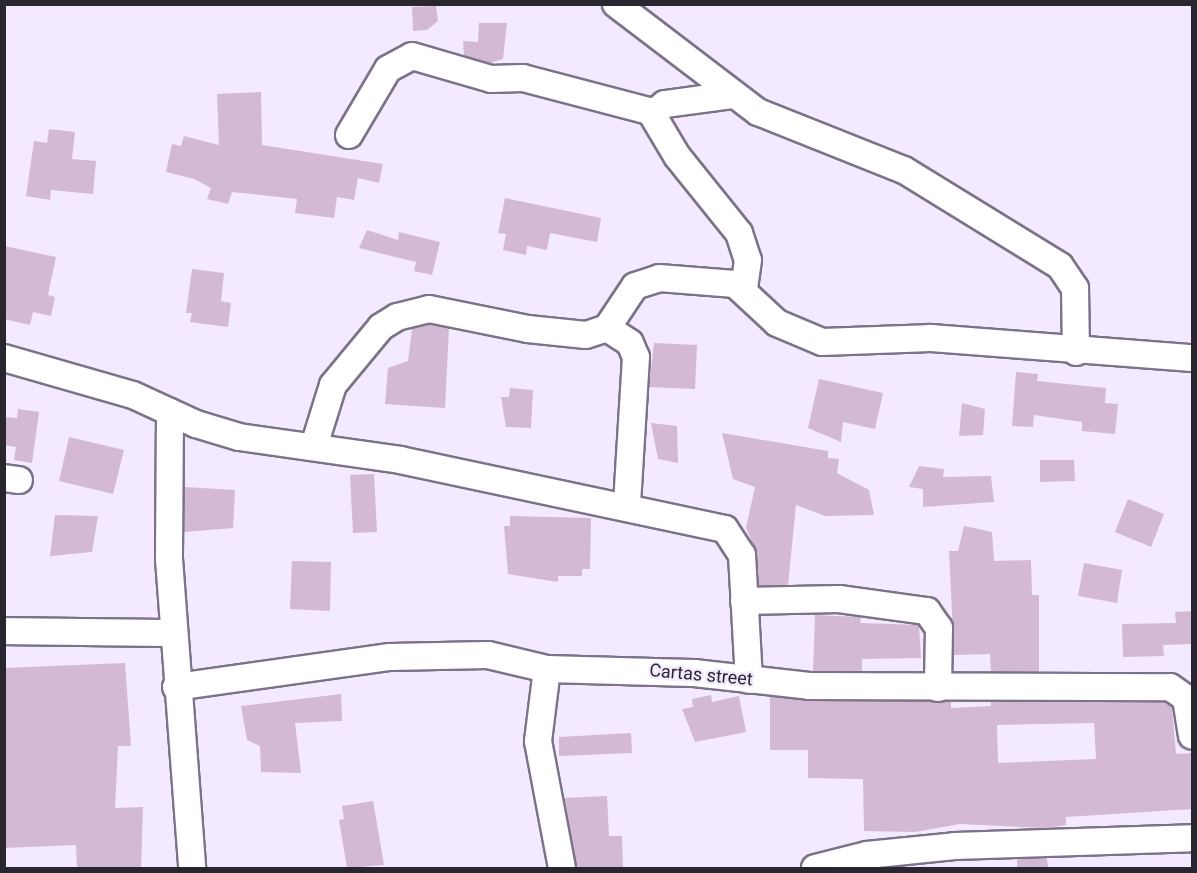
<!DOCTYPE html>
<html>
<head>
<meta charset="utf-8">
<style>
  body { margin:0 }
  #map { position:relative; width:1197px; height:873px; overflow:hidden; background:#f3eaff; font-family:Roboto,sans-serif }
  div>[style] { position:absolute }
  .building>* { inset:0; background:#d3b9d3 }
  .roads { filter:drop-shadow(2px 0 #7c7289) drop-shadow(-2px 0 #7c7289) drop-shadow(0 2px #7c7289) drop-shadow(0 -2px #7c7289) }
  .minor>* { height:26px; margin:-13px; padding:0 13px; transform-origin:13px; border-radius:13px; background:#fff }
  span { translate:-50% -50%; white-space:nowrap; text-align:center; line-height:1.15; -webkit-text-stroke:4.5px #f3eaff; paint-order:stroke }
  .street-label { font-size:18px; color:#2a262f }
  .frame { position:absolute; inset:0; border:6px solid #2a262f; pointer-events:none }
</style>
</head>
<body>
<div id="map">
  <div class="building">
    <div style="clip-path:polygon(436px 6px,438px 21px,427px 30px,413px 31px,412px 7px)"></div>
    <div style="clip-path:polygon(479px 23px,507px 23px,503px 59px,490px 63px,464px 56px,463px 41px,478px 42px)"></div>
    <div style="clip-path:polygon(261px 92px,262px 145px,383px 164px,379px 183px,358px 178px,354px 200px,337px 197px,334px 218px,295px 213px,297px 199px,232px 192px,228px 204px,207px 199px,211px 188px,194px 179px,166px 172px,172px 144px,181px 146px,184px 136px,219px 145px,217px 94px)"></div>
    <div style="clip-path:polygon(49px 129px,75px 132px,72px 159px,96px 161px,93px 194px,51px 190px,50px 200px,26px 196px,34px 141px,47px 143px)"></div>
    <div style="clip-path:polygon(505px 198px,601px 218px,597px 242px,550px 233px,547px 250px,527px 246px,526px 255px,503px 250px,506px 234px,498px 233px)"></div>
    <div style="clip-path:polygon(367px 230px,398px 240px,399px 232px,440px 242px,432px 275px,414px 271px,416px 262px,359px 248px)"></div>
    <div style="clip-path:polygon(4px 246px,56px 257px,48px 295px,55px 297px,51px 316px,33px 312px,30px 325px,4px 319px)"></div>
    <div style="clip-path:polygon(192px 269px,224px 273px,221px 301px,231px 303px,228px 327px,190px 322px,192px 313px,186px 313px)"></div>
    <div style="clip-path:polygon(429px 324px,449px 328px,445px 408px,385px 404px,388px 368px,408px 361px,412px 329px)"></div>
    <div style="clip-path:polygon(654px 343px,697px 345px,695px 389px,649px 387px)"></div>
    <div style="clip-path:polygon(1016px 372px,1038px 374px,1037px 381px,1106px 388px,1105px 403px,1118px 404px,1115px 434px,1082px 431px,1082px 422px,1034px 415px,1033px 427px,1012px 426px)"></div>
    <div style="clip-path:polygon(819px 379px,883px 393px,875px 429px,843px 422px,841px 442px,808px 428px)"></div>
    <div style="clip-path:polygon(510px 388px,533px 390px,531px 428px,506px 427px,501px 397px,509px 397px)"></div>
    <div style="clip-path:polygon(962px 403px,985px 409px,983px 435px,959px 436px)"></div>
    <div style="clip-path:polygon(18px 409px,39px 412px,32px 463px,14px 460px,16px 447px,4px 445px,4px 417px,17px 418px)"></div>
    <div style="clip-path:polygon(651px 423px,677px 426px,678px 463px,658px 459px)"></div>
    <div style="clip-path:polygon(722px 433px,828px 451px,828px 458px,839px 459px,837px 473px,869px 490px,874px 515px,825px 516px,796px 505px,788px 585px,759px 586px,757px 554px,746px 528px,755px 487px,733px 479px)"></div>
    <div style="clip-path:polygon(69px 437px,124px 450px,113px 494px,59px 481px)"></div>
    <div style="clip-path:polygon(1040px 460px,1074px 460px,1075px 481px,1040px 482px)"></div>
    <div style="clip-path:polygon(919px 466px,944px 469px,943px 477px,991px 476px,994px 502px,923px 507px,923px 489px,909px 487px)"></div>
    <div style="clip-path:polygon(374px 474px,377px 532px,353px 533px,350px 475px)"></div>
    <div style="clip-path:polygon(184px 487px,235px 490px,233px 528px,184px 532px)"></div>
    <div style="clip-path:polygon(1128px 499px,1164px 514px,1151px 547px,1115px 532px)"></div>
    <div style="clip-path:polygon(55px 515px,98px 516px,92px 552px,50px 556px)"></div>
    <div style="clip-path:polygon(510px 516px,591px 518px,590px 569px,582px 569px,582px 576px,558px 576px,558px 582px,508px 574px,504px 526px,510px 526px)"></div>
    <div style="clip-path:polygon(964px 526px,992px 532px,994px 561px,1031px 560px,1032px 595px,1039px 595px,1039px 672px,991px 672px,990px 654px,954px 655px,949px 551px,958px 551px)"></div>
    <div style="clip-path:polygon(292px 561px,331px 562px,330px 611px,290px 609px)"></div>
    <div style="clip-path:polygon(1084px 563px,1122px 570px,1117px 603px,1078px 596px)"></div>
    <div style="clip-path:polygon(1192px 611px,1192px 644px,1163px 645px,1164px 656px,1123px 657px,1122px 624px,1176px 623px,1175px 612px)"></div>
    <div style="clip-path:polygon(815px 615px,861px 617px,860px 623px,919px 625px,921px 658px,862px 659px,862px 671px,813px 671px)"></div>
    <div style="clip-path:polygon(125px 663px,131px 746px,118px 746px,115px 808px,143px 807px,141px 868px,77px 868px,76px 845px,4px 848px,4px 668px)"></div>
    <div style="clip-path:polygon(341px 694px,342px 721px,295px 723px,301px 773px,261px 772px,260px 746px,247px 740px,241px 706px)"></div>
    <div style="clip-path:polygon(711px 695px,712px 702px,739px 696px,746px 732px,695px 742px,682px 709px,693px 707px,692px 699px)"></div>
    <div style="clip-path:polygon(evenodd,770px 697px,951px 701px,951px 708px,991px 706px,991px 702px,1165px 702px,1172px 707px,1176px 754px,1192px 753px,1192px 809px,1066px 817px,1066px 825px,1045px 828px,960px 824px,915px 832px,864px 831px,863px 779px,808px 778px,808px 750px,770px 750px,770px 697px,1094px 723px,1096px 759px,998px 763px,997px 725px,1094px 723px)"></div>
    <div style="clip-path:polygon(631px 733px,632px 753px,559px 756px,559px 737px)"></div>
    <div style="clip-path:polygon(607px 796px,609px 836px,622px 836px,623px 868px,577px 868px,564px 798px)"></div>
    <div style="clip-path:polygon(373px 801px,384px 865px,347px 868px,339px 820px,344px 819px,342px 806px)"></div>
    <div style="clip-path:polygon(1047px 858px,1048px 868px,1017px 868px,1017px 859px)"></div>
  </div>
  <div class="roads">
    <div class="minor">
      <div style="left:616px;top:4px;width:178px;rotate:37.3deg"></div>
      <div style="left:758px;top:112px;width:157px;rotate:21.7deg"></div>
      <div style="left:904px;top:170px;width:183px;rotate:31.6deg"></div>
      <div style="left:1060px;top:266px;width:27px;rotate:56deg"></div>
      <div style="left:1075px;top:288px;width:64px;rotate:89.1deg"></div>
      <div style="left:732px;top:95px;width:68px;rotate:172.3deg"></div>
      <div style="left:665px;top:104px;width:16px;rotate:142deg"></div>
      <div style="left:652px;top:114px;width:49px;rotate:59.2deg"></div>
      <div style="left:677px;top:156px;width:99px;rotate:51.2deg"></div>
      <div style="left:739px;top:233px;width:28px;rotate:72deg"></div>
      <div style="left:748px;top:260px;width:29px;rotate:98deg"></div>
      <div style="left:349px;top:135px;width:77px;rotate:-59.4deg"></div>
      <div style="left:388px;top:69px;width:27px;rotate:-28deg"></div>
      <div style="left:412px;top:56px;width:82px;rotate:16.2deg"></div>
      <div style="left:491px;top:79px;width:32px;rotate:-2deg"></div>
      <div style="left:523px;top:78px;width:134px;rotate:14.7deg"></div>
      <div style="left:607px;top:328px;width:27px;rotate:33deg"></div>
      <div style="left:630px;top:343px;width:15px;rotate:67deg"></div>
      <div style="left:636px;top:357px;width:148px;rotate:93.5deg"></div>
      <div style="left:4px;top:358px;width:134px;rotate:16deg"></div>
      <div style="left:133px;top:395px;width:69px;rotate:24.7deg"></div>
      <div style="left:196px;top:424px;width:45px;rotate:16.8deg"></div>
      <div style="left:239px;top:437px;width:163px;rotate:8.1deg"></div>
      <div style="left:400px;top:460px;width:332px;rotate:12deg"></div>
      <div style="left:725px;top:529px;width:31px;rotate:57deg"></div>
      <div style="left:742px;top:555px;width:125px;rotate:86.8deg"></div>
      <div style="left:170px;top:412px;width:147px;rotate:90.4deg"></div>
      <div style="left:169px;top:559px;width:310px;rotate:85.7deg"></div>
      <div style="left:314px;top:446px;width:64px;rotate:-72.7deg"></div>
      <div style="left:333px;top:385px;width:75px;rotate:-50.4deg"></div>
      <div style="left:381px;top:327px;width:19px;rotate:-32deg"></div>
      <div style="left:397px;top:317px;width:33px;rotate:-14deg"></div>
      <div style="left:429px;top:309px;width:101px;rotate:11.4deg"></div>
      <div style="left:528px;top:329px;width:58px;rotate:5.9deg"></div>
      <div style="left:586px;top:335px;width:22px;rotate:-18deg"></div>
      <div style="left:607px;top:328px;width:50px;rotate:-56.3deg"></div>
      <div style="left:635px;top:286px;width:25px;rotate:-18deg"></div>
      <div style="left:659px;top:278px;width:76px;rotate:4.5deg"></div>
      <div style="left:735px;top:284px;width:57px;rotate:42.9deg"></div>
      <div style="left:777px;top:323px;width:49px;rotate:22.9deg"></div>
      <div style="left:822px;top:342px;width:109px;rotate:-2.1deg"></div>
      <div style="left:931px;top:338px;width:262px;rotate:4.4deg"></div>
      <div style="left:4px;top:478px;width:15px;rotate:8deg"></div>
      <div style="left:744px;top:601px;width:95px;rotate:-1.2deg"></div>
      <div style="left:839px;top:599px;width:89px;rotate:7.8deg"></div>
      <div style="left:927px;top:611px;width:21px;rotate:55deg"></div>
      <div style="left:939px;top:628px;width:60px;rotate:91deg"></div>
      <div style="left:4px;top:631px;width:169px;rotate:0.7deg"></div>
      <div style="left:547px;top:669px;width:73px;rotate:97.1deg"></div>
      <div style="left:538px;top:741px;width:129px;rotate:79.3deg"></div>
      <div style="left:176px;top:687px;width:216px;rotate:-8deg"></div>
      <div style="left:390px;top:657px;width:98px;rotate:-1.2deg"></div>
      <div style="left:488px;top:655px;width:61px;rotate:13.3deg"></div>
      <div style="left:547px;top:669px;width:147px;rotate:1.6deg"></div>
      <div style="left:694px;top:673px;width:116px;rotate:6.4deg"></div>
      <div style="left:809px;top:686px;width:361px;rotate:0.2deg"></div>
      <div style="left:1170px;top:687px;width:19px;rotate:35deg"></div>
      <div style="left:1186px;top:698px;width:38px;rotate:81deg"></div>
      <div style="left:815px;top:868px;width:54px;rotate:-14deg"></div>
      <div style="left:867px;top:855px;width:88px;rotate:-5.8deg"></div>
      <div style="left:955px;top:846px;width:237px;rotate:-1.9deg"></div>
    </div>
  </div>
  <div class="street-label">
    <span style="left:701px;top:675px;rotate:5deg">Cartas street</span>
  </div>
  <div class="frame"></div>
</div>
</body>
</html>
